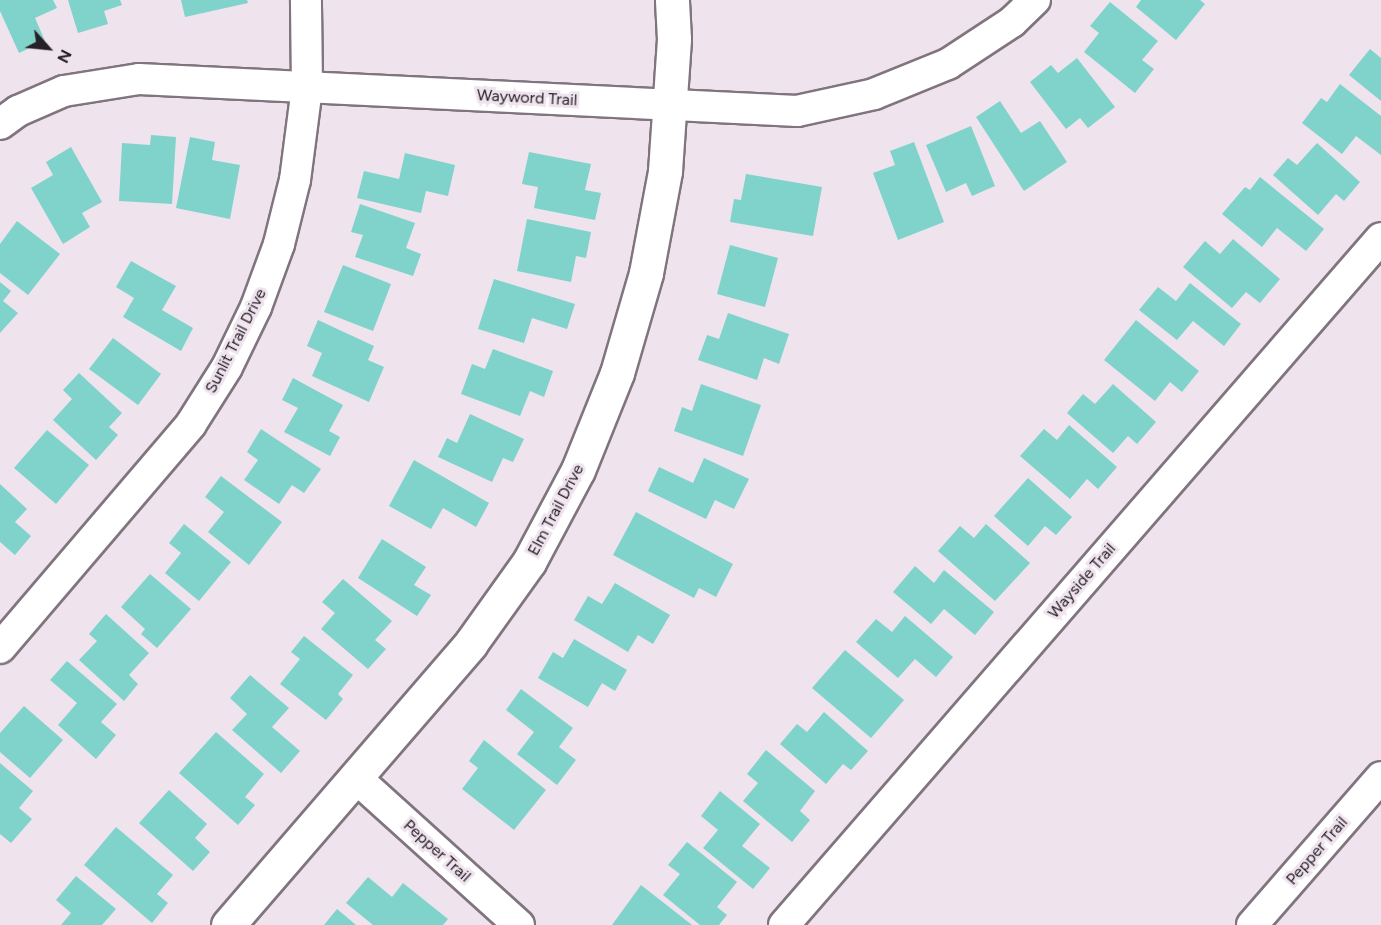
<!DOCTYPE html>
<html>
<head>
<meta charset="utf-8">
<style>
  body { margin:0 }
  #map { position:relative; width:1381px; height:925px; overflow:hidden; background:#efe3ee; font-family:Figtree,sans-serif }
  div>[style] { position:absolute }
  .building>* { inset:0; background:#7fd3cb }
  .roads { filter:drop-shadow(2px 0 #80757f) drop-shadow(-2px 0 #80757f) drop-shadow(0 2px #80757f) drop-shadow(0 -2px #80757f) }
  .street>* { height:30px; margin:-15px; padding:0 15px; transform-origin:15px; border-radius:15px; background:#fff }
  .secondary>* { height:33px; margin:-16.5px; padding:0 16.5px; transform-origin:16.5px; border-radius:16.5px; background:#fff }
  span { translate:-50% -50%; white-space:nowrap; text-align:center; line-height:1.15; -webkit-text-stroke:6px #efe3ee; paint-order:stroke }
  .street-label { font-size:16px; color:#262126 }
  .north { position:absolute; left:18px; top:18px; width:60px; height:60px; -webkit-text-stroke:4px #efe3ee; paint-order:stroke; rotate:117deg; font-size:16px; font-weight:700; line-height:24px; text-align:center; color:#262126 }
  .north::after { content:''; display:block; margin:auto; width:21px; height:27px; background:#262126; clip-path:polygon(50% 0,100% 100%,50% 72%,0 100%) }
</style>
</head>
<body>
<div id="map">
  <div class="building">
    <div style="clip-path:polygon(0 0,53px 0,57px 8px,35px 18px,45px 41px,19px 53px,0 11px)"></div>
    <div style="clip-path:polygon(68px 0,120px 0,122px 5px,104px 11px,108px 24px,78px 33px)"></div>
    <div style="clip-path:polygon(181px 0,247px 0,248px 3px,185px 17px)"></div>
    <div style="clip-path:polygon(1141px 0,1200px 0,1205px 4px,1176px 40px,1136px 7px)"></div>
    <div style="clip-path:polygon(1110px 2px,1158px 41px,1142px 60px,1154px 69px,1135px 93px,1084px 52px,1099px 33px,1090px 26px)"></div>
    <div style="clip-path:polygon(1370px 49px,1381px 58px,1381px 101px,1349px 75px)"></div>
    <div style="clip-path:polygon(1077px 58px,1115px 107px,1088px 128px,1080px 118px,1066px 129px,1030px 82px,1051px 65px,1058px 73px)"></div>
    <div style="clip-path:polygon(1340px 84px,1381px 116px,1381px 155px,1356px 136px,1342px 154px,1302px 123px,1321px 98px,1327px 102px)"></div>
    <div style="clip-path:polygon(1000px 101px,1021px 133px,1040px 121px,1067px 162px,1024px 191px,976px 117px)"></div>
    <div style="clip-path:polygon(971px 126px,995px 186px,972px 196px,966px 183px,946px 192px,926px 145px)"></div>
    <div style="clip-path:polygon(151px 135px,176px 137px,172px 204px,119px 201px,122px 143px,150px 145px)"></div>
    <div style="clip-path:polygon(190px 137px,215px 142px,212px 160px,240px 165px,230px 219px,176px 208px)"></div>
    <div style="clip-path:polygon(914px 142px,944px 222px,898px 240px,873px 173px,895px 165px,890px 151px)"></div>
    <div style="clip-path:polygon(1317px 143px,1360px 182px,1344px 201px,1336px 194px,1318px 215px,1273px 175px,1288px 158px,1297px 165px)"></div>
    <div style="clip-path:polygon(71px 147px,102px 202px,82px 213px,90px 227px,63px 244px,31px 188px,53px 175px,46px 162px)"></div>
    <div style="clip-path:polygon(529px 152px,591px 164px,585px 190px,601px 193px,595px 220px,534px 208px,538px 187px,522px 184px)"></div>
    <div style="clip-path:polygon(405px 153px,455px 165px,448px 196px,426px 191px,421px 213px,357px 198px,364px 171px,399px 179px)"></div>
    <div style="clip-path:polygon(746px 174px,822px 187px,813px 236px,730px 222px,734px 199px,741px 200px)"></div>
    <div style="clip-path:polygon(1260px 177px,1324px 229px,1306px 251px,1277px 228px,1262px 247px,1222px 214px,1245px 187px,1250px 190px)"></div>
    <div style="clip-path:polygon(360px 204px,415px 223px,406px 248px,421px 254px,413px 276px,355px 257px,363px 235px,351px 232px)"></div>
    <div style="clip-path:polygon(527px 219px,591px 232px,586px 258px,576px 256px,571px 282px,517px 271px)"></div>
    <div style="clip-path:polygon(17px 221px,60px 254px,28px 295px,0 273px,0 244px)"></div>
    <div style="clip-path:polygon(1233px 239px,1280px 279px,1260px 303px,1246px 292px,1232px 308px,1183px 267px,1205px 241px,1220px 254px)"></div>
    <div style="clip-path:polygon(730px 245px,778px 258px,765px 307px,717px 294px)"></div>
    <div style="clip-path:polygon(131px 261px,176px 286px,162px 310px,193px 328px,181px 351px,123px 317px,134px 298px,116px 287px)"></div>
    <div style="clip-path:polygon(343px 265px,391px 284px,373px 331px,324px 312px)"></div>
    <div style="clip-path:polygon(494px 279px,575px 304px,567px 329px,532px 318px,524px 343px,478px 329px)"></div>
    <div style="clip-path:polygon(0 282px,11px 291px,3px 301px,18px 313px,0 333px)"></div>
    <div style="clip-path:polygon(1190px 283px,1241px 324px,1224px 346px,1193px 321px,1177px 340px,1139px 310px,1158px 287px,1176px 301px)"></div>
    <div style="clip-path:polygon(728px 313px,789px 334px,779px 364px,764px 358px,757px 380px,698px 360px,707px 335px,719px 339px)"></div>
    <div style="clip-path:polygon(318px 320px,374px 346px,368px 360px,384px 367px,369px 402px,312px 376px,322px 353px,307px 346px)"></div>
    <div style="clip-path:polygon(1136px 320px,1199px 371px,1182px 392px,1170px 382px,1155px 401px,1104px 360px)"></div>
    <div style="clip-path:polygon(113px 338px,161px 374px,138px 405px,89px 369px)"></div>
    <div style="clip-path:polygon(493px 349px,553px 371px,544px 397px,530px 391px,520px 416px,461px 394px,472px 364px,485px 369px)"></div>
    <div style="clip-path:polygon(79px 373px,122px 413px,109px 427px,118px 435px,96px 460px,53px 420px,72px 399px,63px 390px)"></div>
    <div style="clip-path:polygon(293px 378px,343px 405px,329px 431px,340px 437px,330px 456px,284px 432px,298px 408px,282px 400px)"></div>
    <div style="clip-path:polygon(701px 384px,761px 405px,743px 456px,674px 431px,682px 407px,692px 411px)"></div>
    <div style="clip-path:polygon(1113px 384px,1156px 422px,1137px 444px,1128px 436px,1113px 453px,1067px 413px,1083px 394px,1095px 404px)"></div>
    <div style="clip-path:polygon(470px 414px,524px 439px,513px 462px,503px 458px,492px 482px,438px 457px,447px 438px,457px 443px)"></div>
    <div style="clip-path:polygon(1069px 425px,1117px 467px,1098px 489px,1087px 479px,1070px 499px,1020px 456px,1044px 429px,1057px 440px)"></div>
    <div style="clip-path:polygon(261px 429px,321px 469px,304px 493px,292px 485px,279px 504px,244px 480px,258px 460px,247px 452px)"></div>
    <div style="clip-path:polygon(47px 430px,89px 465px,56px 504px,14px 468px)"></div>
    <div style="clip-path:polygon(704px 458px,749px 479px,734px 509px,715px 500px,706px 519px,648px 491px,659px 467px,693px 483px)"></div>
    <div style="clip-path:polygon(414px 460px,489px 503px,476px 527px,443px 508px,431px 529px,389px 506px)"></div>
    <div style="clip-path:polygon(221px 476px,282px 522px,249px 565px,208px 532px,224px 512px,205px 497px)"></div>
    <div style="clip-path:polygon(1028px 478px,1072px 517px,1056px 535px,1045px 526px,1028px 546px,994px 516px)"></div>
    <div style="clip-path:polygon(0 484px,27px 509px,15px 522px,31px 536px,15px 555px,0 542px)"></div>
    <div style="clip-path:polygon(636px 512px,733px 564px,716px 597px,699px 588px,694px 598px,613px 555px)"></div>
    <div style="clip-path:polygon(184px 524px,231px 562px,199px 601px,165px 573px,181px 553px,169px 543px)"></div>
    <div style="clip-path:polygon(986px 524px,1030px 563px,995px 601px,938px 551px,960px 526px,974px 538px)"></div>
    <div style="clip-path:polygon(382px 539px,426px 567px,414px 585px,431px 595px,417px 616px,358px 578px)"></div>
    <div style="clip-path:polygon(915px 566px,934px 583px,944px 570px,994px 612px,975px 635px,944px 609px,931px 624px,893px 592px)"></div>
    <div style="clip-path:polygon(150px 574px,191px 609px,157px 648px,141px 634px,145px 629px,121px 607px)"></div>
    <div style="clip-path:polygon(343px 579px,392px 621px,375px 640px,386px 649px,368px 669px,321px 629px,335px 613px,322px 602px)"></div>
    <div style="clip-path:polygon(615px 583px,670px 615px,653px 644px,638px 635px,628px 652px,574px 620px,588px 596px,602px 604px)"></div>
    <div style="clip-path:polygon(106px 614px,149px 653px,129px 675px,138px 684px,124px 701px,79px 660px,97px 641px,89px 634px)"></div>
    <div style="clip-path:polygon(905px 616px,953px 657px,936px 677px,915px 659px,898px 678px,856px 642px,876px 619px,892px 632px)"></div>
    <div style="clip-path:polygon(304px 636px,353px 675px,338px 694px,343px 699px,326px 720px,280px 684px,300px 659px,291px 652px)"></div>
    <div style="clip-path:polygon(574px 639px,627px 670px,615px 691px,602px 683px,588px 707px,538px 678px,553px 652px,563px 658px)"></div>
    <div style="clip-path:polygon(845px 650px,904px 700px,871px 738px,812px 688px)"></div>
    <div style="clip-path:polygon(67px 661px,117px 704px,101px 722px,116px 735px,96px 759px,58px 725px,77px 703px,50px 680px)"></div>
    <div style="clip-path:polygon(250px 675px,289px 708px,272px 727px,300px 751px,281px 773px,232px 730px,247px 714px,230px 698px)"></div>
    <div style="clip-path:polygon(521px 689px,573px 728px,559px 747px,576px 760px,557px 785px,517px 754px,534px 732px,506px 710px)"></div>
    <div style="clip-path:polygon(24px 706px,63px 740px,30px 778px,0 752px,0 733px)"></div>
    <div style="clip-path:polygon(824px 712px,868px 751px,851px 770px,843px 764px,826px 784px,780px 744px,797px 724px,807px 732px)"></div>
    <div style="clip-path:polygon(216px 732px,264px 774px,245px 797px,255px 805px,238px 825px,179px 773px)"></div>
    <div style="clip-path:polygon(484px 740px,546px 790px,514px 830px,462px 789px,478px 768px,469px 761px)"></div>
    <div style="clip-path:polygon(766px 750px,815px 791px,800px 811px,810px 820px,792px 842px,743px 801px,758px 783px,747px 774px)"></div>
    <div style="clip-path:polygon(0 763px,33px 791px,19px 808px,32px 819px,11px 843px,0 834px)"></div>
    <div style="clip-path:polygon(169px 790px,207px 824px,195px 838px,210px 852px,193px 871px,139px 823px)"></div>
    <div style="clip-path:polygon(720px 791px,760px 824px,742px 846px,770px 868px,753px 889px,703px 848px,718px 830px,701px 816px)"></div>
    <div style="clip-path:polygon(116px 827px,173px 875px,157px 894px,168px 903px,152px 923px,84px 865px)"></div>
    <div style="clip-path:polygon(687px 842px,737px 882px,717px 907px,727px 915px,719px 925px,700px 925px,663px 895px,680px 874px,668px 865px)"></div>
    <div style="clip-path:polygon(76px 876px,116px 909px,102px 925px,61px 925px,71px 913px,56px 900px)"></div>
    <div style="clip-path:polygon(368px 877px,392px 897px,403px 883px,448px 919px,443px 925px,373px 925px,346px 903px)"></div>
    <div style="clip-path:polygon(641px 885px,692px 925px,612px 925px)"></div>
    <div style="clip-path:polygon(337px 909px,356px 925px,324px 925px)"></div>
  </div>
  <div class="roads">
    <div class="street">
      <div style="left:0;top:124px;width:22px;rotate:-36deg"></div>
      <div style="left:18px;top:111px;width:50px;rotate:-23.5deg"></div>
      <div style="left:64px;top:91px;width:76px;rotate:-9.1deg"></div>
      <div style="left:139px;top:79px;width:659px;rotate:2.78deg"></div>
      <div style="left:797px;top:111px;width:79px;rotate:-12.4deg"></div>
      <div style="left:874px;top:94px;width:80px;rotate:-22.1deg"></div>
      <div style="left:948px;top:64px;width:77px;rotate:-33.3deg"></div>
      <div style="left:1012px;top:22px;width:32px;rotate:-44deg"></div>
      <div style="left:0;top:648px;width:294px;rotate:-49.5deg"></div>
      <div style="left:191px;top:424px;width:67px;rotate:-57.7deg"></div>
      <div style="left:227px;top:367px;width:67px;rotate:-64.2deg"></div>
      <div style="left:256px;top:307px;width:67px;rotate:-69.9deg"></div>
      <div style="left:279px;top:244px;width:66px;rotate:-76deg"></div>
      <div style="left:295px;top:180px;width:94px;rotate:-82.6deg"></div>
      <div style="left:307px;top:87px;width:87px;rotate:-90.7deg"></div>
      <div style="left:355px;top:777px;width:221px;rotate:42.1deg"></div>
      <div style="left:784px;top:925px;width:910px;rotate:-49.01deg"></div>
      <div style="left:1252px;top:925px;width:196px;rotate:-48.9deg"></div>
    </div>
    <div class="secondary">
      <div style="left:228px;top:925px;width:372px;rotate:-49.2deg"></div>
      <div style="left:471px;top:643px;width:100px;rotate:-54.4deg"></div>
      <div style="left:529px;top:562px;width:104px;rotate:-62deg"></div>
      <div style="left:578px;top:470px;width:105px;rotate:-68.1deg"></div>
      <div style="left:617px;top:373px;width:104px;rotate:-73.8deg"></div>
      <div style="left:646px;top:273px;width:104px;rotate:-79.4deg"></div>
      <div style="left:665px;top:171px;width:132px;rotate:-86.1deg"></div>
      <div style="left:674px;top:39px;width:39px;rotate:-93deg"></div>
    </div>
  </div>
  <div class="street-label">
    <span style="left:527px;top:98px;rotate:3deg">Wayword Trail</span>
    <span style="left:236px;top:341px;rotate:-63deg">Sunlit Trail Drive</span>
    <span style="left:556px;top:510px;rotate:-62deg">Elm Trail Drive</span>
    <span style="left:1082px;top:581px;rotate:-49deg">Wayside Trail</span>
    <span style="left:437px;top:851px;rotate:42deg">Pepper Trail</span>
    <span style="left:1317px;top:851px;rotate:-49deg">Pepper Trail</span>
  </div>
  <div class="north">N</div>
</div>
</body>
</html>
